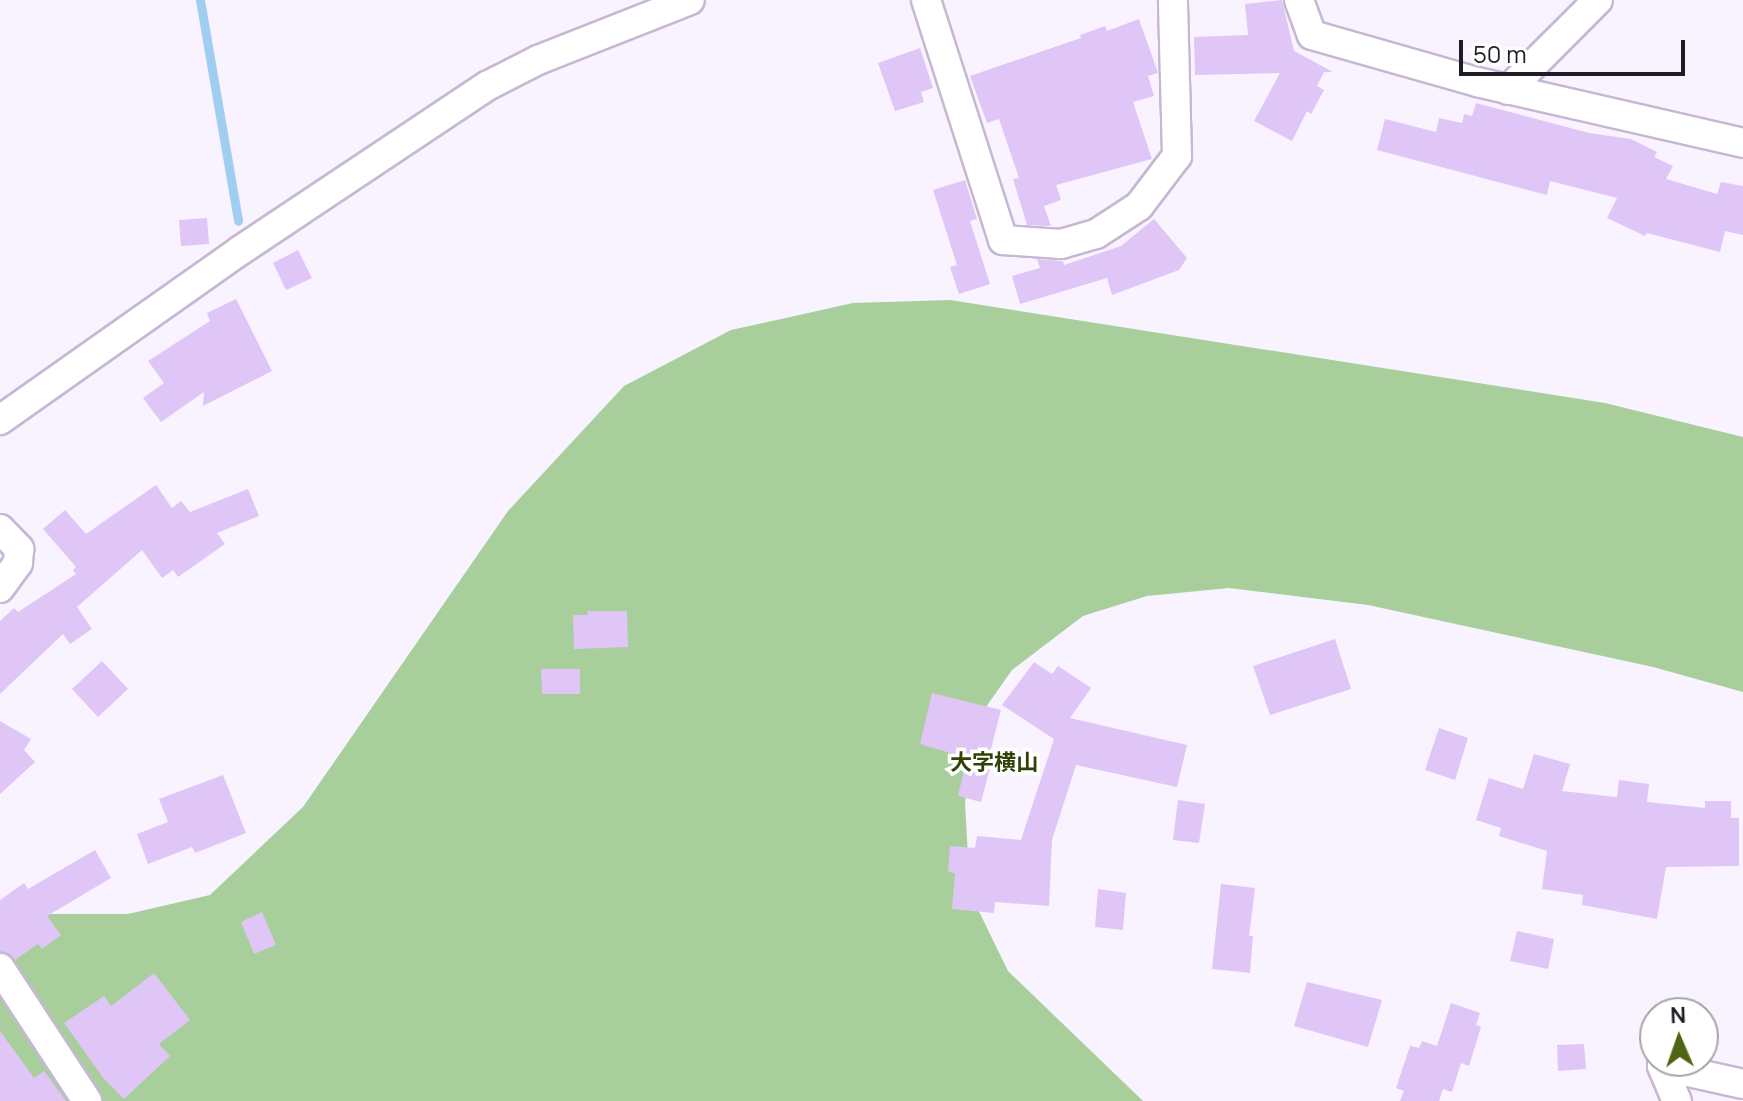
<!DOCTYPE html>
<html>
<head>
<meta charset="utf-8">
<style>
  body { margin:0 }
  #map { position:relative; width:1743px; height:1101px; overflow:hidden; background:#f8f3fe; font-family:Manrope,"Noto Sans JP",sans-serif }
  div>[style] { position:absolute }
  .green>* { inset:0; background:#a8cf9b }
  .stream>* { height:9px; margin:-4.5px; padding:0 4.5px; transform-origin:4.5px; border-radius:4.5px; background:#a1cdf2 }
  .building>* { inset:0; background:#dfc6f6 }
  .roads { filter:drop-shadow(2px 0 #c6b8d3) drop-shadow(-2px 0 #c6b8d3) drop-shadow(0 2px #c6b8d3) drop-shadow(0 -2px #c6b8d3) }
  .street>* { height:28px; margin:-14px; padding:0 14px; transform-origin:14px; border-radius:14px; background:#fff }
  span { translate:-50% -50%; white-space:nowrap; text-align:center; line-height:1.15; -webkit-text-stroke:7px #fff; paint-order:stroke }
  .neighbourhood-label { font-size:22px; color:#314108; font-weight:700 }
  .north { position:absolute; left:1639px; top:997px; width:80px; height:80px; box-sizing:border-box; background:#fff; border:2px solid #a6a4a8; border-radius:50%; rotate:358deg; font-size:22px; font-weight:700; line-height:32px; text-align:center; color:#201b25 }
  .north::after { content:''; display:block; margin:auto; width:28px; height:36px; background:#4f6513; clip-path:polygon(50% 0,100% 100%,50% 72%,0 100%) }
  .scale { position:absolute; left:1459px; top:40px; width:226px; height:36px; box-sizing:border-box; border:4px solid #201b25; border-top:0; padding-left:10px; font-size:24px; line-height:28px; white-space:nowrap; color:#201b25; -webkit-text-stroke:6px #fff; paint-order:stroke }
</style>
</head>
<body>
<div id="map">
  <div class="green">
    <div style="clip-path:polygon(950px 300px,1605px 403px,1743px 437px,1743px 692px,1653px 667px,1368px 605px,1229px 588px,1147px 596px,1083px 616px,1012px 670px,981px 714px,965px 802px,970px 893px,1008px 971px,1143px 1101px,0 1101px,0 907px,32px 914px,128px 914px,210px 895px,303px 807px,508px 511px,624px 386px,731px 330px,853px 303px)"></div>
  </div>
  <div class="stream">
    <div style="left:200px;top:0;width:224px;rotate:80.2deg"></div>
  </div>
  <div class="building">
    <div style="clip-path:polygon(1282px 0,1294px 51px,1333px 72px,1324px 72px,1317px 86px,1324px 90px,1311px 114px,1307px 111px,1292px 141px,1254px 121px,1280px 73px,1195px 75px,1194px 37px,1248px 35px,1245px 4px)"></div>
    <div style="clip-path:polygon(1139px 19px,1158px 73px,1148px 76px,1154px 96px,1133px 102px,1152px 159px,1056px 185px,1061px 200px,1044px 206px,1051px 226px,1027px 225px,1013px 179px,1019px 178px,999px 119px,987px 123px,970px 76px,1081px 38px,1080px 35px,1105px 26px,1107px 31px)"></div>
    <div style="clip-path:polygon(920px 48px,933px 88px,921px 92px,924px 102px,895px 111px,878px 63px)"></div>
    <div style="clip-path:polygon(1476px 103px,1589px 133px,1631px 139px,1657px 152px,1654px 157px,1673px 166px,1666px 179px,1717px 194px,1721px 182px,1743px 186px,1743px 235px,1725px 231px,1720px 252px,1647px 233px,1645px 236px,1607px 218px,1617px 198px,1550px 181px,1547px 195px,1377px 150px,1385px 119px,1436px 132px,1439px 118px,1462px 123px,1464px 114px,1472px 116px)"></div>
    <div style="clip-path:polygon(965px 180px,977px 219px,970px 221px,990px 284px,959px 294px,950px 267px,957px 265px,933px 190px)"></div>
    <div style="clip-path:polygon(207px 218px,209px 244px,181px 246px,179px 220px)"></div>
    <div style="clip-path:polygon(1154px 219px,1187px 258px,1179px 270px,1112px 295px,1107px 278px,1020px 304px,1012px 276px,1040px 268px,1037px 259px,1063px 261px,1064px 265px,1121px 246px)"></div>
    <div style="clip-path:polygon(298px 250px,312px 278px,286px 290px,273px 263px)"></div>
    <div style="clip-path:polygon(236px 299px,272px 371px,203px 406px,204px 392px,161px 422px,143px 398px,164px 383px,148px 361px,210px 321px,207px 313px)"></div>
    <div style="clip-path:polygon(156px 485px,172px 508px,181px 501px,190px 512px,248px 489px,259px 516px,217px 533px,225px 544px,178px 577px,173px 570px,162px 578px,142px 550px,77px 607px,92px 629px,70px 644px,63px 634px,0 694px,0 621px,14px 608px,18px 612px,76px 574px,73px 570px,76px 567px,43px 529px,65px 510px,86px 534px)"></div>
    <div style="clip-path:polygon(587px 611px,627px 611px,628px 647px,574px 649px,573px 615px,588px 615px)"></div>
    <div style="clip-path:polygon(1335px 639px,1351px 689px,1270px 715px,1253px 666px)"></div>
    <div style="clip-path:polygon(102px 661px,128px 689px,98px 717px,72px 689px)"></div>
    <div style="clip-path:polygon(1034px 662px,1052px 674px,1058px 666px,1091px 688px,1070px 718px,1187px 745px,1177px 787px,1076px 765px,1052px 840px,1049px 906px,995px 902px,994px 913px,952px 909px,955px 873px,948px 872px,950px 846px,975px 848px,977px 836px,1021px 840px,1054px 739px,1002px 705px)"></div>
    <div style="clip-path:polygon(541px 669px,580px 669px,580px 694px,542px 694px)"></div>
    <div style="clip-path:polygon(932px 693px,1001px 710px,987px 764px,920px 744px)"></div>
    <div style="clip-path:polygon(0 721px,31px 739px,24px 750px,35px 762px,0 794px)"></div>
    <div style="clip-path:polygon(1439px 728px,1468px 738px,1455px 780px,1425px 770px)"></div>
    <div style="clip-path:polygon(1534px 754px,1570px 764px,1562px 791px,1617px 797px,1619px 780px,1649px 784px,1647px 802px,1705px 808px,1705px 801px,1731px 801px,1731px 818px,1739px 818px,1739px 866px,1666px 867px,1657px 919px,1582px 905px,1583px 895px,1542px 889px,1547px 851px,1499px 836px,1501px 828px,1476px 820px,1489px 778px,1523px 789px)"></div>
    <div style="clip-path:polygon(966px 762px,990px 768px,981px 802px,958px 796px)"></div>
    <div style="clip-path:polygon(223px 775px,246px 833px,195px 853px,192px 847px,148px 864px,137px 834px,168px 822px,159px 799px)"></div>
    <div style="clip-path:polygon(1178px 800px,1205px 804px,1199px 843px,1173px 840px)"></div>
    <div style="clip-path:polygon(95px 850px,111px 878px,47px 916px,61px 935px,42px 949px,38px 944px,15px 960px,0 951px,0 900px,24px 883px,28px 889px)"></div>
    <div style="clip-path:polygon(1221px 884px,1255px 888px,1249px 936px,1253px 936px,1250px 973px,1212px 969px)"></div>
    <div style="clip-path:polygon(1098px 889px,1126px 893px,1123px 930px,1095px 927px)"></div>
    <div style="clip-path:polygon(262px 912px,276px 945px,254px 954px,241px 922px)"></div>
    <div style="clip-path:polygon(1517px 931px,1554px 939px,1548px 969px,1510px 961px)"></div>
    <div style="clip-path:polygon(154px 973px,190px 1020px,159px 1044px,170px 1056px,124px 1099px,104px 1079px,64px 1023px,104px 996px,111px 1006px)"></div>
    <div style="clip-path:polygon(1307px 982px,1382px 1000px,1368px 1047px,1294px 1026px)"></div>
    <div style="clip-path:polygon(1451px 1003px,1480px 1013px,1476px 1025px,1481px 1027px,1469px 1066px,1461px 1063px,1452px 1092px,1443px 1089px,1439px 1101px,1400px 1101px,1404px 1091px,1396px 1088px,1410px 1046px,1419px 1048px,1422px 1041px,1437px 1046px)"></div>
    <div style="clip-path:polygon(0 1031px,34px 1078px,44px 1071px,66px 1101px,0 1101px)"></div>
    <div style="clip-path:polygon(1584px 1044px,1586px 1069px,1558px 1071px,1557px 1045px)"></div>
  </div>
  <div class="roads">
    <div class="street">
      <div style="left:926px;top:0;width:252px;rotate:72.2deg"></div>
      <div style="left:1003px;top:240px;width:58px;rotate:3.9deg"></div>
      <div style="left:1061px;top:244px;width:36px;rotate:-16deg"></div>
      <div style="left:1096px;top:234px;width:51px;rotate:-33.1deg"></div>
      <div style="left:1139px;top:206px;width:63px;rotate:-52.8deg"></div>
      <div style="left:1177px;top:156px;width:156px;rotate:-91.5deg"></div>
      <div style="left:1299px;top:0;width:37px;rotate:70deg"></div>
      <div style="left:1312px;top:35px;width:172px;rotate:15.9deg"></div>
      <div style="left:1477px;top:82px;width:273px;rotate:12.9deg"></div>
      <div style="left:1508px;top:90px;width:127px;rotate:-45deg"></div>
      <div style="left:0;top:420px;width:295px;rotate:-35.2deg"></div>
      <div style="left:241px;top:250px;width:296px;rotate:-33.7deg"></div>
      <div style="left:487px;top:86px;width:57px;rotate:-27deg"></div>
      <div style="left:538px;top:60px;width:163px;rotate:-21.5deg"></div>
      <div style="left:0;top:529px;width:28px;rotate:46deg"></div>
      <div style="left:19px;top:549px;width:14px;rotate:94deg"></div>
      <div style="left:18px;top:563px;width:31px;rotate:126deg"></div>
      <div style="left:0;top:968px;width:159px;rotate:56.8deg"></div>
      <div style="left:1662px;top:1066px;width:83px;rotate:12.5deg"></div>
      <div style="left:1662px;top:1066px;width:38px;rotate:67deg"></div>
    </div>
  </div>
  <div class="neighbourhood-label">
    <span style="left:994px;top:763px">大字横山</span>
  </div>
  <div class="north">N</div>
  <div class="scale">50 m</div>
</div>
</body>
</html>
